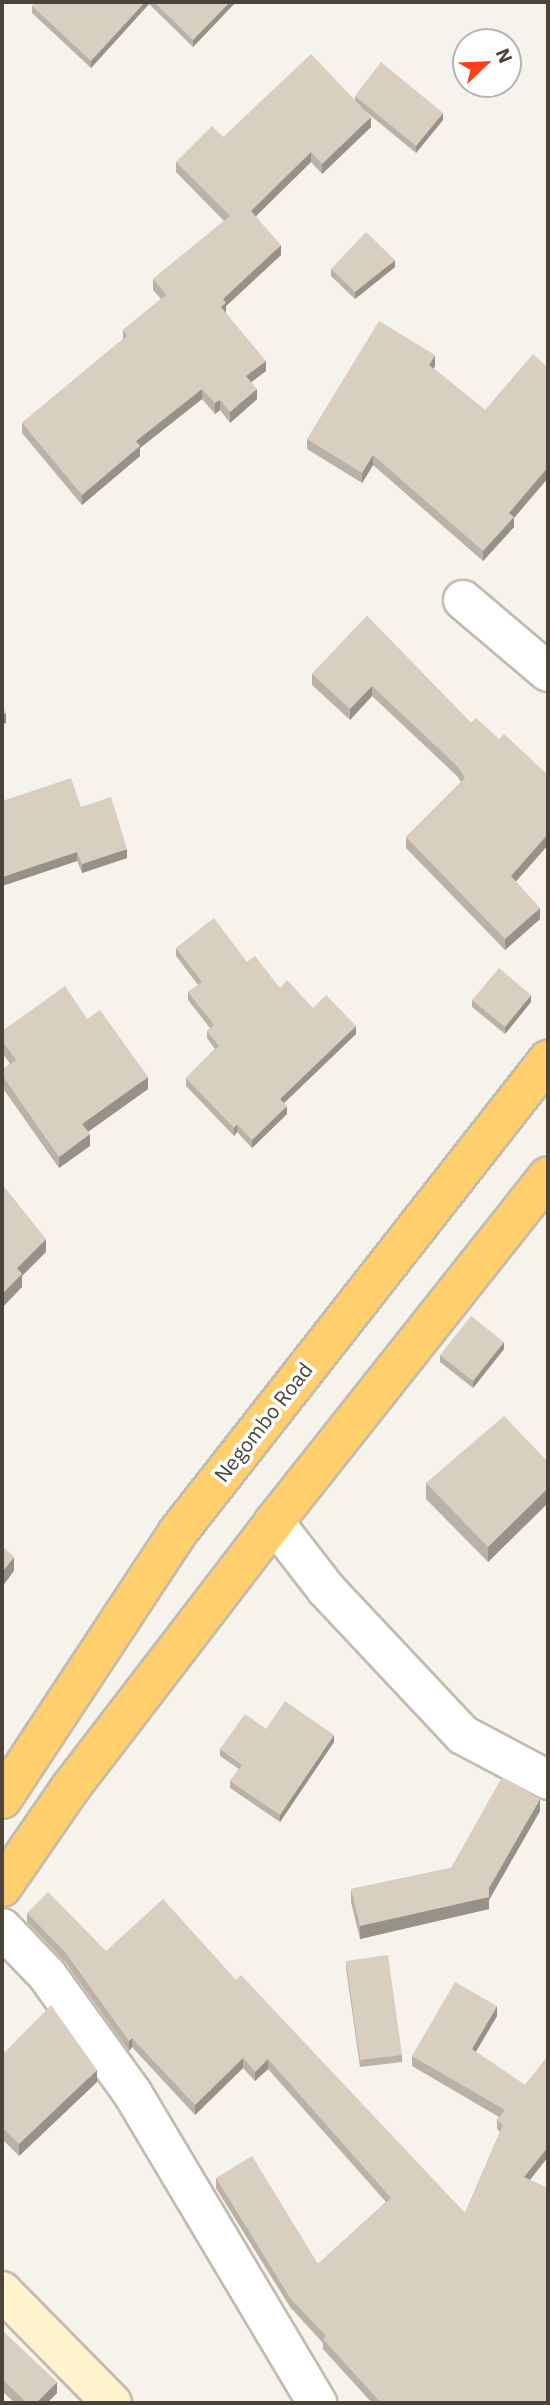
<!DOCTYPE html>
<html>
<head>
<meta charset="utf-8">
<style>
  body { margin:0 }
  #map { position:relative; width:550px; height:2405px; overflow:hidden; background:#f6f3ec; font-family:"IBM Plex Sans",sans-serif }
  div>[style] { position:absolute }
  .roads { filter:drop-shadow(2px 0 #c2bbae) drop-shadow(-2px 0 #c2bbae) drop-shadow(0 2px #c2bbae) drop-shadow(0 -2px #c2bbae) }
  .street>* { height:38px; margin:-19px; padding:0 19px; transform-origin:19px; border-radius:19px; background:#fff }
  .secondary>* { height:38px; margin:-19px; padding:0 19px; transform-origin:19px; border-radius:19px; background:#fff3cd }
  .highway>* { height:38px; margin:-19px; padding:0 19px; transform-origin:19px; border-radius:19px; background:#ffcf6e }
  .wall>* { inset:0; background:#bab2a6 }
  .shaded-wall>* { inset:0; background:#979187 }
  .building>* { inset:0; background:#d8cfc1 }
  span { translate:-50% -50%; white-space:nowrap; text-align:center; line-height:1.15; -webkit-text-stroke:7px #fff; paint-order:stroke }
  .street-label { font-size:21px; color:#4b4439 }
  .frame { position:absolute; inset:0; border:4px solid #4b4439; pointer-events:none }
  .north { position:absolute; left:452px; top:28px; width:70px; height:70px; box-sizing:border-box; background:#fff; border:2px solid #b7b4b0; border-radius:50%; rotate:67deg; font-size:19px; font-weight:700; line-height:28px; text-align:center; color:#4b4439 }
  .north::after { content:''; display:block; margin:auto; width:24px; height:32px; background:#fc3f1d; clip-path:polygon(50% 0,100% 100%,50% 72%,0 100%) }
</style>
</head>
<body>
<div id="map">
  <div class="roads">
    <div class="street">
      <div style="left:463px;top:600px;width:111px;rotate:40.3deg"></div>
      <div style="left:274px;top:1522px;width:85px;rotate:52.2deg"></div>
      <div style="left:326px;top:1589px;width:200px;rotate:46.8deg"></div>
      <div style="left:463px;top:1735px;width:96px;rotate:27.9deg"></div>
      <div style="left:2px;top:1928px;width:65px;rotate:46.2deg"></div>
      <div style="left:47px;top:1975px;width:147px;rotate:54.1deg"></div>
      <div style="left:133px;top:2094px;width:360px;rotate:59.2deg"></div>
    </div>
    <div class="secondary">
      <div style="left:2px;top:2291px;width:157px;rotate:45.5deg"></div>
    </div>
    <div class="highway">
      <div style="left:2px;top:1799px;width:320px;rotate:-56.6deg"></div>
      <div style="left:178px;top:1532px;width:600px;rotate:-51.91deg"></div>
      <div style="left:2px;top:1887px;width:121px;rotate:-55.4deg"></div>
      <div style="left:71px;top:1787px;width:334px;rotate:-52.5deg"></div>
      <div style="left:274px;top:1522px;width:441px;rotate:-51.6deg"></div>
    </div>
  </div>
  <div class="wall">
    <div style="clip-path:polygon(36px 2px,236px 2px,193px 47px,149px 4px,91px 68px,32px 13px,32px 6px)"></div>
    <div style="clip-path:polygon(355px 96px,443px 120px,416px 153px,365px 111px,371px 127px,322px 174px,311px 162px,256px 216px,281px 255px,226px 306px,226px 313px,266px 371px,251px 382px,257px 399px,230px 423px,220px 410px,215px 414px,202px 399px,140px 448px,140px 456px,82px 505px,22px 433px,22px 423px,123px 339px,123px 330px,161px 299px,153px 290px,153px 279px,224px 221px,176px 172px,176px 162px,223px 137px,355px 100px)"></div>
    <div style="clip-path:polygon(395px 267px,355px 299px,331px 276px,331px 269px)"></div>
    <div style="clip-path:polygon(435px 366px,433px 368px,485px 410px,548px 368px,548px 478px,514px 518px,514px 527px,483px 561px,373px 465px,362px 483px,307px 449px,307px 439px)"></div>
    <div style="clip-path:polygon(367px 616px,471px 723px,499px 739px,548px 775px,548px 845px,516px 881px,540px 919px,505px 950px,406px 848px,406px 837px,461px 782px,457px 776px,372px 696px,350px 720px,312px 685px,312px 674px)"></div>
    <div style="clip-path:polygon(81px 807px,127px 858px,82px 873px,77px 861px,2px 886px)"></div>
    <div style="clip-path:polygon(176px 948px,247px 962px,280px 988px,356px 1034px,284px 1103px,287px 1114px,252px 1148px,237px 1132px,234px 1136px,186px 1086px,186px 1078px,215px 1049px,207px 1038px,207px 1031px,210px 1028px,188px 1000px,188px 992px,198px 985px,176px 956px)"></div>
    <div style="clip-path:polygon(472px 1000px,531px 1002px,505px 1034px,472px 1007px)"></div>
    <div style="clip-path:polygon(87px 1019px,148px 1089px,88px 1132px,90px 1146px,59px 1168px,2px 1087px,2px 1070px,10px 1064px,2px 1052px,2px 1031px)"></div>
    <div style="clip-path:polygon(504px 1349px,473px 1388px,440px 1362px,440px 1355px)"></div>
    <div style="clip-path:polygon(548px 1462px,548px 1503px,488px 1562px,426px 1499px,426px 1483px)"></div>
    <div style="clip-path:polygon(266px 1729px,334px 1742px,280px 1822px,230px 1788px,230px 1781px,239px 1769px,220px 1756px,220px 1749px)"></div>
    <div style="clip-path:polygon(540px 1811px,489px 1900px,489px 1909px,360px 1939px,351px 1902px,351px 1889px,451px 1868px)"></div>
    <div style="clip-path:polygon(27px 1913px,106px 1951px,236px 1980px,465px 2213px,500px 2132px,497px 2129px,497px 2120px,499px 2117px,412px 2066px,412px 2056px,497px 2016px,476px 2052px,525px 2085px,548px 2056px,548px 2157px,530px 2180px,548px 2403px,372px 2403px,323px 2349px,323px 2343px,290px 2307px,216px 2188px,216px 2178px,318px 2264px,386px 2202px,268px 2069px,255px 2081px,243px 2068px,195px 2115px,132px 2047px,129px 2051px,65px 1962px,27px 1922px)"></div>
    <div style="clip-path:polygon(346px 1961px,402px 2055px,402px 2062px,360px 2067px,346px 1968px)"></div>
    <div style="clip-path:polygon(2px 2049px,5px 2052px,97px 2082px,19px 2156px,2px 2139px)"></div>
    <div style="clip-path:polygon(2px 2330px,57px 2393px,47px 2403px,15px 2403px,2px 2391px)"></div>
  </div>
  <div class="shaded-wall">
    <div style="clip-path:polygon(145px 2px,149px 2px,149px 4px,91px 68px,91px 61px)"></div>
    <div style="clip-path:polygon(230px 2px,236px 2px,193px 47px,193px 40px)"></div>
    <div style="clip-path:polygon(443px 113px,443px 120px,416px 153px,416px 146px)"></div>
    <div style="clip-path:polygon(371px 117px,371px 127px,322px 174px,322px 164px)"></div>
    <div style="clip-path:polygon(311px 152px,311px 162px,251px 221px,251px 211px)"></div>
    <div style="clip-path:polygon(281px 245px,281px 255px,226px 306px,226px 313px,221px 307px,223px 299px)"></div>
    <div style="clip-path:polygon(395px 260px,395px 267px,355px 299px,355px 292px)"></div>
    <div style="clip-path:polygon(435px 355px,435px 366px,429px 375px,429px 365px)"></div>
    <div style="clip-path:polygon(266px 361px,266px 371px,246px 386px,246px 376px)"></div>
    <div style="clip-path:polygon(202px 389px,202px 399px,140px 448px,140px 456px,82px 505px,82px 495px,136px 441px)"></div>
    <div style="clip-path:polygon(257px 389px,257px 399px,230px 423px,230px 412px)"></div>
    <div style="clip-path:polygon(220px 400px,220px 410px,215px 414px,215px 403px)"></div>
    <div style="clip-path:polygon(373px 455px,373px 465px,362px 483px,362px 473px)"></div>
    <div style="clip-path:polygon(548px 467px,548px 478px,514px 518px,514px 527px,483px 561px,483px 551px,509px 513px)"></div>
    <div style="clip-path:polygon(372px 686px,372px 696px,350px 720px,350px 709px)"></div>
    <div style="clip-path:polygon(6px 713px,6px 723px,2px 725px,2px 715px)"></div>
    <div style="clip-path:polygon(548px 834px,548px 845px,511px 887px,511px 876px)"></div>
    <div style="clip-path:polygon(127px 849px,127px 858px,82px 873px,82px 864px)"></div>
    <div style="clip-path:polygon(77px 852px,77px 861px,2px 886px,2px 877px)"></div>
    <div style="clip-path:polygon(540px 908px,540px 919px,505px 950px,505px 939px)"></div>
    <div style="clip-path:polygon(531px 995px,531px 1002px,505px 1034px,505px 1027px)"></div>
    <div style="clip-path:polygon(356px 1026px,356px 1034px,280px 1107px,280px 1099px)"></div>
    <div style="clip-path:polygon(148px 1077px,148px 1089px,82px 1136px,82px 1124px)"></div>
    <div style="clip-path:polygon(287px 1106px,287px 1114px,252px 1148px,252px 1140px)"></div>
    <div style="clip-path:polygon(237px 1124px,237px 1132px,234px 1136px,234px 1128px)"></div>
    <div style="clip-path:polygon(90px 1134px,90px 1146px,59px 1168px,59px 1157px)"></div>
    <div style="clip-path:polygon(46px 1239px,46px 1252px,22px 1276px,22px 1287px,2px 1308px,2px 1294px,17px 1268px)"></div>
    <div style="clip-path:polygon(504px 1342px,504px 1349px,473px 1388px,473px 1381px)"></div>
    <div style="clip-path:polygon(548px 1488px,548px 1503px,488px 1562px,488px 1547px)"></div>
    <div style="clip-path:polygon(14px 1557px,14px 1571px,2px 1587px,2px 1572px)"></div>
    <div style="clip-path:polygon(334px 1735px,334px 1742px,280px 1822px,280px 1815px)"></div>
    <div style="clip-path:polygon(540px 1799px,540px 1811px,489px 1900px,489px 1909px,360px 1939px,360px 1926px,489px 1888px)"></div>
    <div style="clip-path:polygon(497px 2006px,497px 2016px,472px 2058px,472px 2049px)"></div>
    <div style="clip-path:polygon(132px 2038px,132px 2047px,129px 2051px,129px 2041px)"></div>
    <div style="clip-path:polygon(243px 2058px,243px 2068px,195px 2115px,195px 2105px)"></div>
    <div style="clip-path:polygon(268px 2059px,268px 2069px,255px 2081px,255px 2072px)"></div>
    <div style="clip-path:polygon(97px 2070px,97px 2082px,19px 2156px,19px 2144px)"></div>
    <div style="clip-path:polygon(548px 2147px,548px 2157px,524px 2187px,524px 2177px)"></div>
    <div style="clip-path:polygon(57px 2382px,57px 2393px,47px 2403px,36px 2403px)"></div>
  </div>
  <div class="building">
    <div style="clip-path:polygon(36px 2px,145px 2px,91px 61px,32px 6px)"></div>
    <div style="clip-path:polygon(154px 2px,230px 2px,193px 40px)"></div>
    <div style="clip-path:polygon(311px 54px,371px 117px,322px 164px,311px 152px,251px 211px,281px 245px,223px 299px,226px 303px,221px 307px,266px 361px,246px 376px,257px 389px,230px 412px,220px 400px,215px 403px,202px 389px,136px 441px,140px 446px,82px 495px,22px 423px,127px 336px,123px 330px,166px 295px,153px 279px,230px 216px,176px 162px,212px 126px,223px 137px)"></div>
    <div style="clip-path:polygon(381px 62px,443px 113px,416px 146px,355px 96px)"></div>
    <div style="clip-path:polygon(366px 232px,395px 260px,355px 292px,331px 269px)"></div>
    <div style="clip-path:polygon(379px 321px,435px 355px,429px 365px,485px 410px,533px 354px,548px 368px,548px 467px,509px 513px,514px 517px,483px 551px,373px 455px,362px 473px,307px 439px)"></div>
    <div style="clip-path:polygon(367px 616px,471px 723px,476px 718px,499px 739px,504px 734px,548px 775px,548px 834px,511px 876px,540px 908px,505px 939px,406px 837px,465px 778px,457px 766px,372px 686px,350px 709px,312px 674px)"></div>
    <div style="clip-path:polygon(2px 704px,6px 713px,2px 715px)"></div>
    <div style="clip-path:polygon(71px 778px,81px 807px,111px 797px,127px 849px,82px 864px,77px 852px,2px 877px,2px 801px)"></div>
    <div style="clip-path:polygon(214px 918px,247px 962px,255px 956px,280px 988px,287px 980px,313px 1008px,326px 995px,356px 1026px,280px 1099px,287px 1106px,252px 1140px,237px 1124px,234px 1128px,186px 1078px,219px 1046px,207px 1031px,214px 1025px,188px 992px,202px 982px,176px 948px)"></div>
    <div style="clip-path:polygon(499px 968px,531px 995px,505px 1027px,472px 1000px)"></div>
    <div style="clip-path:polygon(65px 986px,87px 1019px,100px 1010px,148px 1077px,82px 1124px,90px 1134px,59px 1157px,2px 1075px,2px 1070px,16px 1060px,2px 1041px,2px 1031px)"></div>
    <div style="clip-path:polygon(2px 1184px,46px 1239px,17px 1268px,22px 1274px,2px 1294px)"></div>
    <div style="clip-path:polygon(471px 1316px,504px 1342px,473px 1381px,440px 1355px)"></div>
    <div style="clip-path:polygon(504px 1416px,548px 1462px,548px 1488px,488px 1547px,426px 1483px)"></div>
    <div style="clip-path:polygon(2px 1546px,14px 1557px,2px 1572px)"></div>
    <div style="clip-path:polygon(285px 1701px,334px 1735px,280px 1815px,230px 1781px,242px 1765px,220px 1749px,245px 1714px,266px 1729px)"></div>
    <div style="clip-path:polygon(502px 1777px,540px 1799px,489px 1888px,489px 1897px,360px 1926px,351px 1889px,451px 1868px)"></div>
    <div style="clip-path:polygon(48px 1892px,106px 1951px,163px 1899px,236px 1980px,241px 1975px,465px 2213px,503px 2125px,497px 2120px,505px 2110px,412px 2056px,455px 1982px,497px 2006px,472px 2049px,525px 2085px,548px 2056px,548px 2147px,524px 2177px,548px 2188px,548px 2383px,545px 2387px,548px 2390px,548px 2403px,381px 2403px,323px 2339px,326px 2336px,290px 2298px,216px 2178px,252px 2156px,318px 2264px,391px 2198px,268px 2059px,255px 2072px,243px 2058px,195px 2105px,132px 2038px,129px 2041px,65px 1952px,27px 1913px)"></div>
    <div style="clip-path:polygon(388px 1955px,402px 2055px,360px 2060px,346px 1961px)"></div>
    <div style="clip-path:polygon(51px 2005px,97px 2070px,19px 2144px,2px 2127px,2px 2049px,5px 2052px)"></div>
    <div style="clip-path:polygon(2px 2330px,57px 2382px,36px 2403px,27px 2403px,2px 2379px)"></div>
  </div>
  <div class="street-label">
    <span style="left:263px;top:1422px;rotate:-52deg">Negombo Road</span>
  </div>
  <div class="frame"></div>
  <div class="north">N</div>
</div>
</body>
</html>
